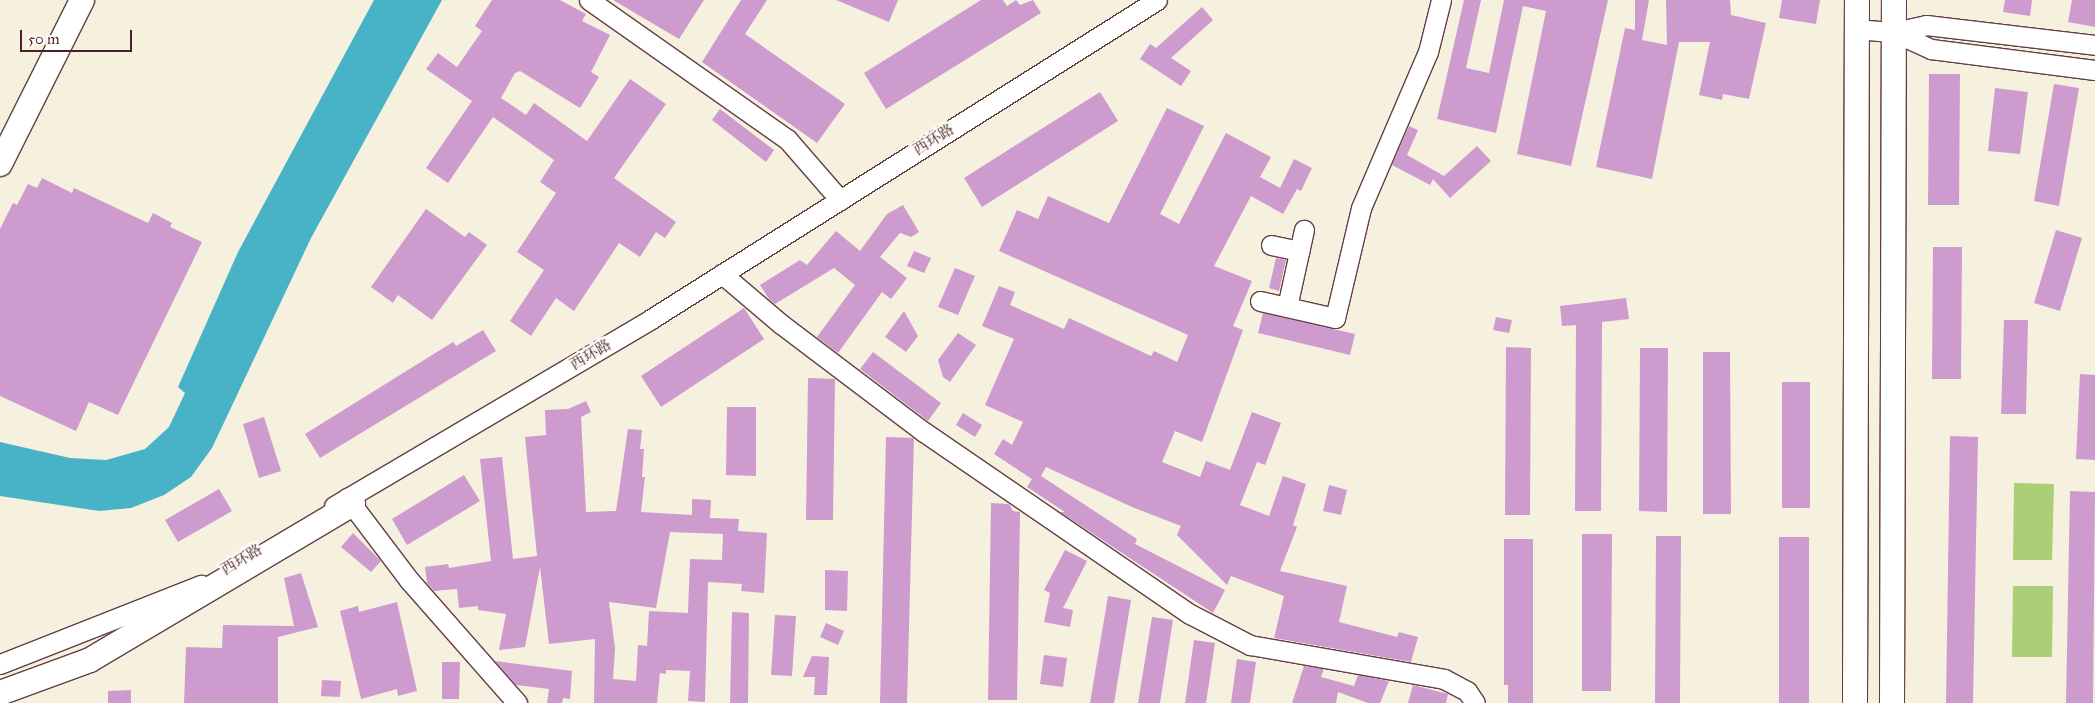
<!DOCTYPE html>
<html>
<head>
<meta charset="utf-8">
<style>
  body { margin:0 }
  #map { position:relative; width:2095px; height:703px; overflow:hidden; background:#f6f0de; font-family:"IM FELL Great Primer","Noto Serif SC",serif }
  div>[style] { position:absolute }
  .green>* { inset:0; background:#abce77 }
  .water>* { inset:0; background:#48b2c7 }
  .building>* { inset:0; background:#ce9bce }
  .roads { filter:drop-shadow(1px 0 #643e46) drop-shadow(-1px 0 #643e46) drop-shadow(0 1px #643e46) drop-shadow(0 -1px #643e46) }
  .minor>* { height:19px; margin:-9.5px; padding:0 9.5px; transform-origin:9.5px; border-radius:9.5px; background:#fff }
  .major>* { height:24px; margin:-12px; padding:0 12px; transform-origin:12px; border-radius:12px; background:#fff }
  span { translate:-50% -50%; white-space:nowrap; text-align:center; line-height:1.15; -webkit-text-stroke:5px #fdfcf7; paint-order:stroke }
  .street-label { font-size:15px; color:#4a1f2b }
  .scale { position:absolute; left:20px; top:30px; width:112px; height:22px; box-sizing:border-box; border:2px solid #4a1f2b; border-top:0; padding-left:6px; font-size:15px; line-height:18px; white-space:nowrap; color:#4a1f2b; -webkit-text-stroke:4px #fdfcf7; paint-order:stroke }
</style>
</head>
<body>
<div id="map">
  <div class="green">
    <div style="clip-path:polygon(2014px 483px,2054px 484px,2052px 560px,2013px 560px)"></div>
    <div style="clip-path:polygon(2013px 586px,2053px 586px,2052px 657px,2012px 657px)"></div>
  </div>
  <div class="water">
    <div style="clip-path:polygon(374px 0,442px 0,311px 238px,212px 448px,191px 477px,164px 495px,131px 508px,99px 511px,0 496px,0 442px,70px 458px,106px 460px,145px 449px,169px 427px,185px 393px,178px 387px,238px 252px)"></div>
  </div>
  <div class="building">
    <div style="clip-path:polygon(492px 0,560px 0,586px 14px,582px 21px,610px 35px,591px 72px,599px 77px,580px 108px,520px 71px,515px 73px,501px 98px,526px 115px,534px 103px,587px 141px,630px 79px,666px 104px,614px 178px,676px 222px,665px 238px,656px 232px,640px 257px,619px 243px,574px 311px,556px 298px,531px 336px,510px 321px,544px 270px,517px 252px,556px 193px,540px 182px,554px 160px,493px 117px,448px 183px,426px 168px,472px 101px,426px 69px,438px 53px,457px 67px,482px 31px,475px 26px)"></div>
    <div style="clip-path:polygon(613px 0,704px 0,679px 39px)"></div>
    <div style="clip-path:polygon(741px 0,767px 0,745px 34px,845px 104px,817px 143px,702px 62px)"></div>
    <div style="clip-path:polygon(836px 0,898px 0,889px 22px)"></div>
    <div style="clip-path:polygon(981px 0,1003px 0,1007px 6px,1016px 0,1020px 5px,1033px 0,1041px 13px,886px 109px,864px 73px)"></div>
    <div style="clip-path:polygon(1464px 0,1481px 0,1466px 68px,1489px 73px,1504px 0,1608px 0,1571px 166px,1517px 154px,1546px 11px,1523px 6px,1496px 133px,1437px 119px)"></div>
    <div style="clip-path:polygon(1635px 0,1649px 0,1642px 40px,1667px 45px,1666px 0,1730px 0,1731px 15px,1766px 23px,1749px 99px,1723px 94px,1722px 100px,1699px 95px,1710px 42px,1679px 42px,1652px 179px,1596px 167px,1625px 28px,1635px 30px)"></div>
    <div style="clip-path:polygon(1782px 0,1820px 0,1816px 24px,1779px 18px)"></div>
    <div style="clip-path:polygon(2005px 0,2032px 0,2030px 16px,2003px 12px)"></div>
    <div style="clip-path:polygon(2072px 0,2095px 0,2095px 27px,2068px 22px)"></div>
    <div style="clip-path:polygon(1202px 7px,1213px 20px,1171px 58px,1191px 71px,1181px 86px,1140px 59px,1150px 44px,1156px 48px)"></div>
    <div style="clip-path:polygon(1929px 74px,1960px 74px,1959px 205px,1928px 205px)"></div>
    <div style="clip-path:polygon(2054px 84px,2079px 88px,2059px 206px,2034px 201px)"></div>
    <div style="clip-path:polygon(1995px 88px,2028px 92px,2020px 154px,1988px 151px)"></div>
    <div style="clip-path:polygon(1100px 92px,1118px 121px,982px 207px,964px 178px)"></div>
    <div style="clip-path:polygon(1167px 108px,1204px 126px,1160px 214px,1179px 224px,1226px 133px,1271px 157px,1260px 177px,1280px 188px,1294px 159px,1312px 168px,1301px 191px,1297px 189px,1283px 214px,1251px 196px,1214px 266px,1252px 281px,1233px 326px,1243px 330px,1202px 442px,1175px 431px,1162px 462px,1200px 477px,1206px 461px,1230px 470px,1252px 412px,1281px 423px,1265px 465px,1257px 462px,1240px 505px,1269px 516px,1283px 476px,1306px 484px,1293px 525px,1297px 527px,1280px 571px,1347px 586px,1339px 622px,1397px 637px,1399px 632px,1418px 637px,1411px 662px,1274px 638px,1284px 596px,1231px 576px,1227px 585px,1177px 535px,1181px 526px,1132px 507px,1046px 467px,1041px 476px,1137px 539px,1135px 544px,1225px 590px,1213px 613px,1060px 512px,1065px 512px,1027px 487px,1032px 479px,994px 454px,1003px 439px,1012px 445px,1023px 422px,985px 405px,1014px 339px,982px 326px,999px 286px,1015px 292px,1010px 305px,1064px 329px,1069px 318px,1151px 356px,1154px 351px,1177px 362px,1188px 335px,999px 251px,1017px 210px,1038px 219px,1048px 196px,1109px 223px)"></div>
    <div style="clip-path:polygon(720px 109px,774px 150px,766px 162px,712px 120px)"></div>
    <div style="clip-path:polygon(1409px 126px,1418px 130px,1407px 155px,1444px 176px,1477px 146px,1491px 161px,1450px 198px,1433px 179px,1430px 185px,1392px 165px)"></div>
    <div style="clip-path:polygon(42px 178px,72px 193px,74px 188px,148px 223px,153px 213px,172px 223px,170px 227px,202px 242px,118px 415px,89px 402px,76px 431px,0 396px,0 229px,13px 203px,17px 205px,28px 184px,37px 188px)"></div>
    <div style="clip-path:polygon(903px 205px,919px 232px,911px 237px,900px 233px,880px 257px,907px 278px,891px 299px,882px 292px,838px 353px,817px 337px,855px 285px,834px 268px,775px 304px,769px 299px,760px 285px,800px 260px,807px 265px,836px 231px,860px 251px,887px 214px)"></div>
    <div style="clip-path:polygon(426px 209px,465px 237px,469px 232px,487px 245px,432px 320px,398px 295px,393px 303px,371px 287px)"></div>
    <div style="clip-path:polygon(2056px 230px,2082px 238px,2060px 311px,2034px 303px)"></div>
    <div style="clip-path:polygon(1933px 247px,1962px 247px,1961px 379px,1932px 379px)"></div>
    <div style="clip-path:polygon(914px 251px,931px 258px,924px 273px,907px 266px)"></div>
    <div style="clip-path:polygon(1276px 258px,1286px 260px,1279px 291px,1269px 288px)"></div>
    <div style="clip-path:polygon(955px 268px,975px 276px,958px 315px,938px 307px)"></div>
    <div style="clip-path:polygon(1626px 298px,1629px 319px,1602px 322px,1601px 511px,1575px 511px,1576px 325px,1562px 326px,1560px 306px)"></div>
    <div style="clip-path:polygon(744px 308px,764px 339px,661px 407px,641px 376px)"></div>
    <div style="clip-path:polygon(904px 311px,918px 336px,906px 352px,885px 337px)"></div>
    <div style="clip-path:polygon(1263px 313px,1355px 334px,1350px 355px,1258px 333px)"></div>
    <div style="clip-path:polygon(1496px 317px,1512px 320px,1509px 333px,1493px 330px)"></div>
    <div style="clip-path:polygon(2004px 320px,2028px 320px,2026px 414px,2001px 414px)"></div>
    <div style="clip-path:polygon(483px 330px,496px 351px,320px 458px,305px 434px,453px 342px,456px 346px)"></div>
    <div style="clip-path:polygon(958px 333px,976px 345px,950px 382px,943px 377px,938px 360px)"></div>
    <div style="clip-path:polygon(1506px 347px,1531px 348px,1530px 515px,1505px 515px)"></div>
    <div style="clip-path:polygon(1640px 348px,1668px 348px,1667px 512px,1639px 511px)"></div>
    <div style="clip-path:polygon(873px 352px,941px 403px,928px 421px,860px 369px)"></div>
    <div style="clip-path:polygon(1703px 352px,1730px 352px,1731px 514px,1703px 514px)"></div>
    <div style="clip-path:polygon(2080px 374px,2095px 375px,2095px 460px,2076px 459px)"></div>
    <div style="clip-path:polygon(808px 378px,835px 379px,833px 520px,806px 520px)"></div>
    <div style="clip-path:polygon(1782px 382px,1810px 382px,1810px 508px,1782px 508px)"></div>
    <div style="clip-path:polygon(evenodd,586px 401px,591px 412px,581px 417px,586px 512px,616px 511px,628px 429px,642px 430px,640px 449px,644px 449px,642px 477px,645px 477px,641px 512px,692px 515px,692px 499px,711px 500px,710px 518px,739px 519px,738px 531px,767px 533px,764px 593px,741px 591px,742px 584px,708px 582px,705px 702px,688px 701px,690px 671px,666px 670px,666px 674px,660px 673px,657px 703px,594px 703px,595px 639px,549px 644px,540px 567px,525px 647px,499px 650px,506px 614px,478px 610px,478px 606px,459px 608px,457px 589px,434px 591px,427px 583px,425px 567px,448px 564px,449px 568px,491px 561px,480px 459px,502px 457px,513px 559px,537px 556px,525px 437px,546px 435px,545px 410px,568px 409px,586px 401px,670px 532px,723px 534px,722px 560px,690px 559px,688px 613px,649px 611px,647px 646px,638px 645px,636px 681px,613px 679px,615px 648px,609px 602px,656px 608px,670px 532px)"></div>
    <div style="clip-path:polygon(727px 407px,756px 407px,756px 476px,726px 475px)"></div>
    <div style="clip-path:polygon(963px 413px,982px 425px,975px 437px,956px 425px)"></div>
    <div style="clip-path:polygon(264px 417px,281px 471px,259px 478px,243px 424px)"></div>
    <div style="clip-path:polygon(1950px 436px,1978px 437px,1973px 703px,1946px 703px)"></div>
    <div style="clip-path:polygon(886px 437px,914px 438px,907px 703px,880px 703px)"></div>
    <div style="clip-path:polygon(464px 475px,480px 501px,407px 545px,392px 519px)"></div>
    <div style="clip-path:polygon(1329px 485px,1347px 490px,1341px 515px,1323px 511px)"></div>
    <div style="clip-path:polygon(219px 489px,232px 511px,178px 542px,165px 520px)"></div>
    <div style="clip-path:polygon(2070px 491px,2095px 492px,2093px 703px,2066px 703px)"></div>
    <div style="clip-path:polygon(991px 503px,1009px 504px,1013px 511px,1020px 512px,1017px 700px,988px 700px)"></div>
    <div style="clip-path:polygon(353px 533px,381px 561px,371px 572px,341px 547px)"></div>
    <div style="clip-path:polygon(1582px 534px,1612px 534px,1611px 691px,1582px 691px)"></div>
    <div style="clip-path:polygon(1656px 536px,1681px 536px,1680px 703px,1655px 703px)"></div>
    <div style="clip-path:polygon(1779px 537px,1809px 537px,1809px 703px,1779px 703px)"></div>
    <div style="clip-path:polygon(1504px 539px,1533px 539px,1533px 703px,1508px 703px,1508px 685px,1504px 685px)"></div>
    <div style="clip-path:polygon(1065px 550px,1087px 561px,1063px 608px,1073px 610px,1070px 627px,1044px 622px,1050px 593px,1044px 590px)"></div>
    <div style="clip-path:polygon(825px 570px,848px 571px,847px 611px,825px 610px)"></div>
    <div style="clip-path:polygon(301px 573px,318px 627px,278px 637px,278px 703px,184px 703px,186px 647px,222px 648px,223px 625px,294px 626px,284px 578px)"></div>
    <div style="clip-path:polygon(1108px 596px,1131px 600px,1114px 703px,1090px 703px)"></div>
    <div style="clip-path:polygon(397px 602px,417px 691px,398px 696px,397px 689px,361px 699px,340px 611px,358px 606px,359px 612px)"></div>
    <div style="clip-path:polygon(732px 612px,749px 613px,748px 703px,730px 703px)"></div>
    <div style="clip-path:polygon(775px 615px,796px 616px,792px 676px,771px 675px)"></div>
    <div style="clip-path:polygon(1152px 617px,1173px 620px,1160px 703px,1138px 703px)"></div>
    <div style="clip-path:polygon(826px 623px,844px 631px,838px 645px,820px 637px)"></div>
    <div style="clip-path:polygon(1194px 640px,1215px 643px,1206px 703px,1185px 703px)"></div>
    <div style="clip-path:polygon(1044px 655px,1067px 658px,1063px 687px,1040px 684px)"></div>
    <div style="clip-path:polygon(812px 656px,829px 657px,827px 695px,814px 695px,815px 677px,803px 677px)"></div>
    <div style="clip-path:polygon(1237px 659px,1256px 662px,1250px 703px,1231px 703px)"></div>
    <div style="clip-path:polygon(495px 661px,572px 671px,570px 699px,563px 698px,562px 703px,547px 703px,549px 689px,516px 685px)"></div>
    <div style="clip-path:polygon(442px 662px,460px 662px,459px 699px,442px 699px)"></div>
    <div style="clip-path:polygon(1304px 666px,1324px 669px,1321px 677px,1354px 686px,1358px 675px,1389px 681px,1380px 703px,1368px 703px,1338px 692px,1336px 703px,1292px 703px)"></div>
    <div style="clip-path:polygon(322px 680px,341px 681px,340px 697px,321px 696px)"></div>
    <div style="clip-path:polygon(1413px 685px,1448px 694px,1446px 703px,1408px 703px)"></div>
    <div style="clip-path:polygon(131px 690px,131px 703px,108px 703px,108px 691px)"></div>
  </div>
  <div class="roads">
    <div class="minor">
      <div style="left:589px;top:0;width:242px;rotate:35.1deg"></div>
      <div style="left:787px;top:139px;width:81px;rotate:49deg"></div>
      <div style="left:1856px;top:29px;width:38px;rotate:5deg"></div>
      <div style="left:1894px;top:32px;width:33px;rotate:-12deg"></div>
      <div style="left:1926px;top:25px;width:170px;rotate:6.7deg"></div>
      <div style="left:1894px;top:32px;width:41px;rotate:24.7deg"></div>
      <div style="left:1931px;top:49px;width:165px;rotate:7.3deg"></div>
      <div style="left:1271px;top:245px;width:29px;rotate:12deg"></div>
      <div style="left:722px;top:274px;width:77px;rotate:40.3deg"></div>
      <div style="left:781px;top:324px;width:179px;rotate:37.1deg"></div>
      <div style="left:924px;top:432px;width:322px;rotate:34.4deg"></div>
      <div style="left:1190px;top:614px;width:68px;rotate:27.3deg"></div>
      <div style="left:1250px;top:645px;width:197px;rotate:9.9deg"></div>
      <div style="left:1444px;top:679px;width:26px;rotate:28deg"></div>
      <div style="left:1467px;top:691px;width:14px;rotate:56deg"></div>
      <div style="left:1260px;top:301px;width:77px;rotate:12.8deg"></div>
      <div style="left:1335px;top:318px;width:113px;rotate:-76.7deg"></div>
      <div style="left:1361px;top:208px;width:170px;rotate:-66.8deg"></div>
      <div style="left:1428px;top:52px;width:54px;rotate:-76deg"></div>
      <div style="left:1287px;top:307px;width:79px;rotate:-77.6deg"></div>
      <div style="left:347px;top:498px;width:103px;rotate:52.9deg"></div>
      <div style="left:409px;top:580px;width:164px;rotate:48.7deg"></div>
      <div style="left:334px;top:506px;width:368px;rotate:-30.5deg"></div>
      <div style="left:651px;top:319px;width:598px;rotate:-32.23deg"></div>
      <div style="left:0;top:664px;width:216px;rotate:-21.5deg"></div>
    </div>
    <div class="major">
      <div style="left:0;top:164px;width:183px;rotate:-63.4deg"></div>
      <div style="left:0;top:693px;width:96px;rotate:-20.1deg"></div>
      <div style="left:90px;top:660px;width:306px;rotate:-30.7deg"></div>
      <div style="left:1855px;top:703px;width:703px;rotate:-89.84deg"></div>
      <div style="left:1892px;top:703px;width:703px;rotate:-89.84deg"></div>
    </div>
  </div>
  <div class="street-label">
    <span style="left:934px;top:140px;rotate:-32deg">西环路</span>
    <span style="left:591px;top:355px;rotate:-31deg">西环路</span>
    <span style="left:242px;top:560px;rotate:-31deg">西环路</span>
  </div>
  <div class="scale">50 m</div>
</div>
</body>
</html>
